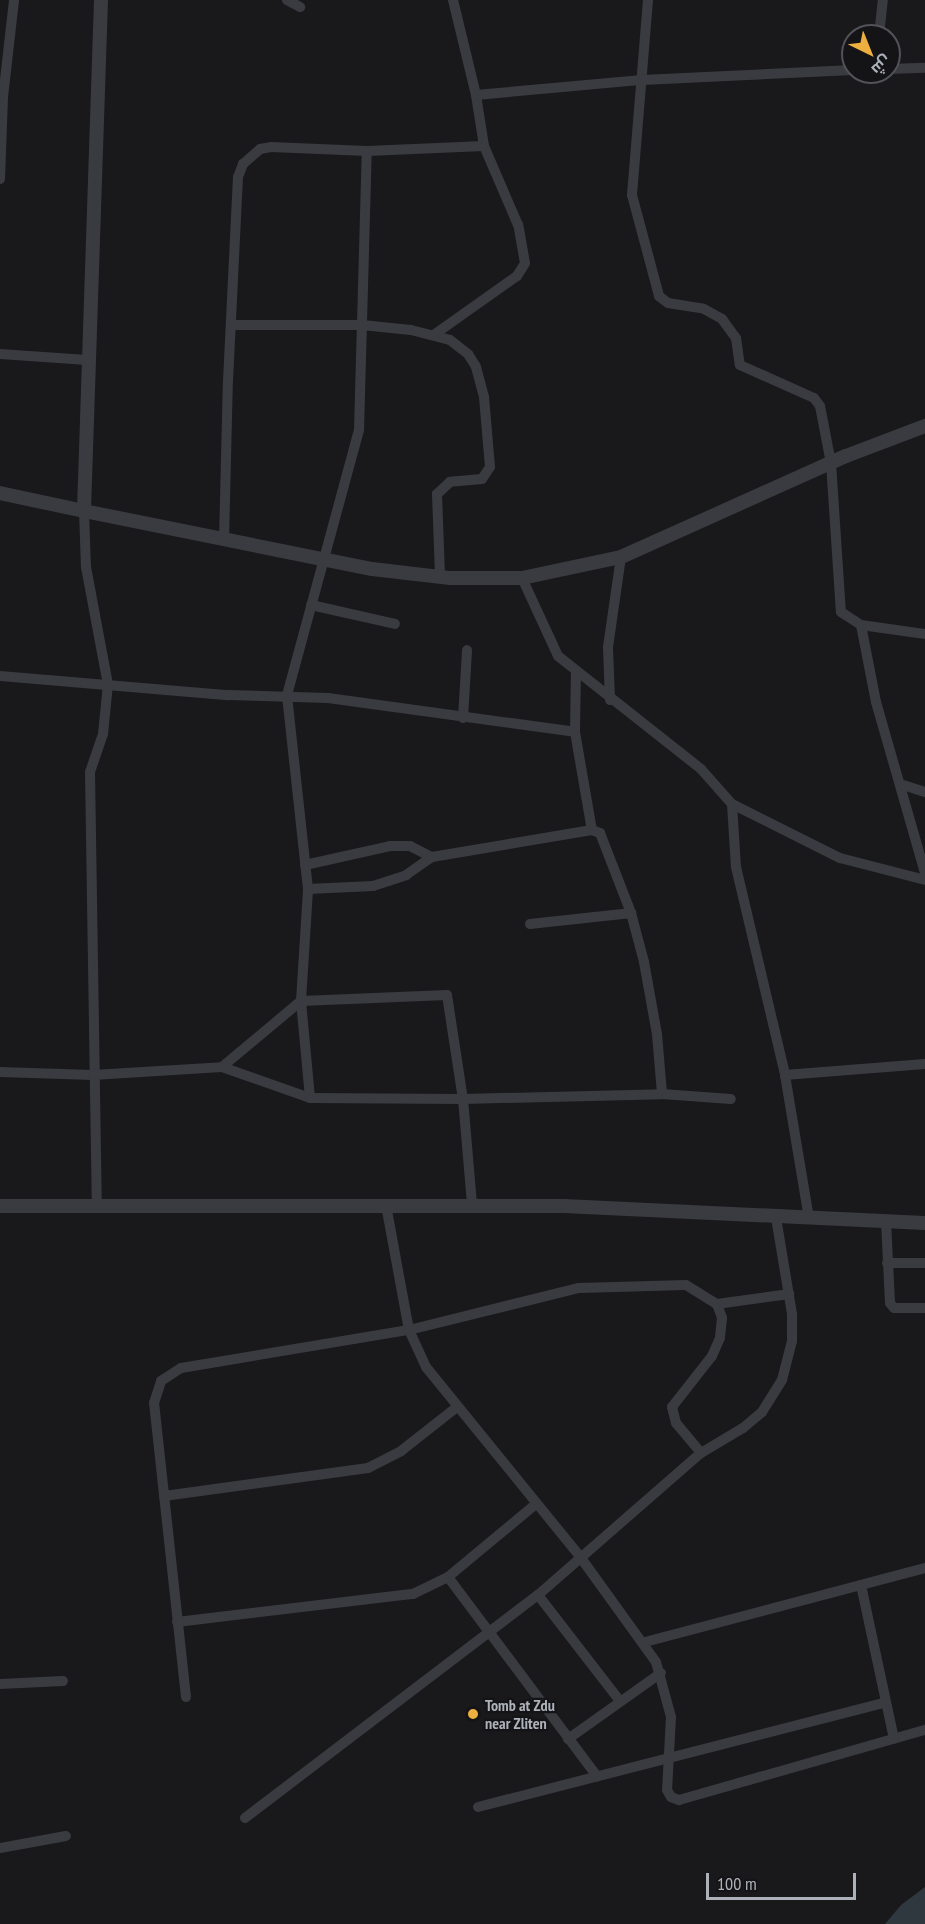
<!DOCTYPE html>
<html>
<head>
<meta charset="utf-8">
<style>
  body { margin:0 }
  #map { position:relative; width:925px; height:1924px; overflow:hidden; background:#19191b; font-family:"PT Sans Narrow",Cairo,sans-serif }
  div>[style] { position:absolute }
  .water>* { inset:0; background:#2f383f }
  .minor>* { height:10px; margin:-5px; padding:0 5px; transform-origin:5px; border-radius:5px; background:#3a3b40 }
  .tertiary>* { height:14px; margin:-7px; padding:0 7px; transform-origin:7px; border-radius:7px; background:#3a3b40 }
  .dots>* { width:16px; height:16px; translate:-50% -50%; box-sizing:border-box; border:3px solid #141416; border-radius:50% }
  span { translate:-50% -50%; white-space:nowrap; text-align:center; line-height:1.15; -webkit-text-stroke:4.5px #141416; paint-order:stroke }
  .poi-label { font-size:16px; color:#acb1ba; font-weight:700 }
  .left { translate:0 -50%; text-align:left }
  .north { position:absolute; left:841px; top:24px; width:60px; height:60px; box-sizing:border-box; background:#141416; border:2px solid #515358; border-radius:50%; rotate:137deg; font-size:16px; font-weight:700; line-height:24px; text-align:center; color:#acb1ba }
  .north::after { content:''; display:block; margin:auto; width:21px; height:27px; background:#edaf3f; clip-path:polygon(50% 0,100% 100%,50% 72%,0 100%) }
  .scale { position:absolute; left:706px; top:1873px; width:150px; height:27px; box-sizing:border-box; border:3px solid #acb1ba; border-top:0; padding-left:8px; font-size:18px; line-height:21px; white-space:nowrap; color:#acb1ba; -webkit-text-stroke:4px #141416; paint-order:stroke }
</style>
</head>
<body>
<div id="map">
  <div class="water">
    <div style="clip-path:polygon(925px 1887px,925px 1924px,885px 1924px,901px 1905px)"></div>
  </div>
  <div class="minor">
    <div style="left:287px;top:0;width:15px;rotate:28deg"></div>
    <div style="left:648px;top:0;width:196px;rotate:94.7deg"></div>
    <div style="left:632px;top:195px;width:105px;rotate:75deg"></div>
    <div style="left:659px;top:296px;width:11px;rotate:38deg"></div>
    <div style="left:668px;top:303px;width:36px;rotate:9deg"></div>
    <div style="left:704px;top:309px;width:21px;rotate:29deg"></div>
    <div style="left:722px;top:319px;width:24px;rotate:54deg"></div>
    <div style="left:736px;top:338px;width:27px;rotate:82deg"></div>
    <div style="left:740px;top:365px;width:81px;rotate:24deg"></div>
    <div style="left:814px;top:398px;width:10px;rotate:53deg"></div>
    <div style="left:820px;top:406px;width:58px;rotate:79.1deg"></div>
    <div style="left:831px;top:463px;width:149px;rotate:86.2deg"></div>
    <div style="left:841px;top:612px;width:24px;rotate:33deg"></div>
    <div style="left:861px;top:625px;width:65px;rotate:8deg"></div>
    <div style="left:879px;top:36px;width:36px;rotate:-84deg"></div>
    <div style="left:889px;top:69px;width:36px;rotate:-2deg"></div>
    <div style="left:476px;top:95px;width:167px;rotate:-5.2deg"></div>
    <div style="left:642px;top:80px;width:211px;rotate:-2.7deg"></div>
    <div style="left:0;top:179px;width:82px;rotate:-87.9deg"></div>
    <div style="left:3px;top:97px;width:98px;rotate:-83.5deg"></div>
    <div style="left:233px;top:325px;width:129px"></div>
    <div style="left:362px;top:325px;width:49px;rotate:5.8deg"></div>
    <div style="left:411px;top:330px;width:40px;rotate:14.4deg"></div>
    <div style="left:450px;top:340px;width:23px;rotate:38deg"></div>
    <div style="left:468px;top:354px;width:15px;rotate:58deg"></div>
    <div style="left:476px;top:367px;width:31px;rotate:75deg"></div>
    <div style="left:484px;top:397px;width:70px;rotate:85.1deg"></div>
    <div style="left:490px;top:467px;width:14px;rotate:124deg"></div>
    <div style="left:482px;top:479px;width:32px;rotate:175deg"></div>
    <div style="left:450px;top:482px;width:18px;rotate:137deg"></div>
    <div style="left:437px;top:494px;width:83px;rotate:87.9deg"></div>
    <div style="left:435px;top:334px;width:100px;rotate:-35.3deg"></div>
    <div style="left:517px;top:276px;width:15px;rotate:-58deg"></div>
    <div style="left:525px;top:263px;width:39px;rotate:-100deg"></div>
    <div style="left:518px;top:225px;width:86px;rotate:-113.3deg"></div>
    <div style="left:0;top:354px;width:87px;rotate:3.9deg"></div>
    <div style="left:84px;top:511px;width:56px;rotate:88deg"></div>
    <div style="left:86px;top:567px;width:119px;rotate:79.4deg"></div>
    <div style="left:108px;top:684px;width:50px;rotate:95.7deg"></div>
    <div style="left:103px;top:734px;width:40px;rotate:108.9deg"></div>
    <div style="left:90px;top:772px;width:433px;rotate:89.1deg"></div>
    <div style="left:224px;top:540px;width:159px;rotate:-88.6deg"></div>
    <div style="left:228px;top:381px;width:204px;rotate:-87.2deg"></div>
    <div style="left:238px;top:177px;width:14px;rotate:-69deg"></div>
    <div style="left:243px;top:164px;width:23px;rotate:-41deg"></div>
    <div style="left:260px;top:149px;width:11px;rotate:-10deg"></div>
    <div style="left:271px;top:147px;width:96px;rotate:2.4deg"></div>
    <div style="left:367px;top:151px;width:117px;rotate:-2.4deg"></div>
    <div style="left:484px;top:146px;width:52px;rotate:-98.9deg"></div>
    <div style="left:476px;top:95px;width:98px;rotate:-103.6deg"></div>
    <div style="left:522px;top:578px;width:86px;rotate:65.2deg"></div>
    <div style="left:558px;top:656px;width:182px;rotate:38.3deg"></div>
    <div style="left:701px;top:769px;width:47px;rotate:48.5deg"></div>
    <div style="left:732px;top:804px;width:63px;rotate:86.4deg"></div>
    <div style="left:736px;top:867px;width:214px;rotate:76.7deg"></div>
    <div style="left:785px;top:1075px;width:145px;rotate:80.5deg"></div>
    <div style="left:311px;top:605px;width:86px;rotate:12.7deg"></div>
    <div style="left:861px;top:625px;width:78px;rotate:79deg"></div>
    <div style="left:876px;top:702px;width:178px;rotate:74deg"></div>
    <div style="left:0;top:676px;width:229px;rotate:4.8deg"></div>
    <div style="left:228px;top:695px;width:100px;rotate:1.7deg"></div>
    <div style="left:328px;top:698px;width:249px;rotate:7.8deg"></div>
    <div style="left:575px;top:732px;width:61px;rotate:-89.1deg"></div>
    <div style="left:610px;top:700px;width:53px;rotate:-92.2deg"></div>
    <div style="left:608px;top:647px;width:91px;rotate:-81.8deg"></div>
    <div style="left:463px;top:718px;width:68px;rotate:-86.6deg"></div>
    <div style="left:575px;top:732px;width:99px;rotate:80.2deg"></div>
    <div style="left:900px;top:784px;width:26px;rotate:18deg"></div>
    <div style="left:732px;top:804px;width:121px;rotate:26.6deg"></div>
    <div style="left:840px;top:858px;width:88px;rotate:14.5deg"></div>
    <div style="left:305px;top:865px;width:87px;rotate:-12.6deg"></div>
    <div style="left:390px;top:846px;width:20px"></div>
    <div style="left:410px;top:846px;width:25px;rotate:27deg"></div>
    <div style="left:308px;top:889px;width:65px;rotate:-2.6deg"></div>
    <div style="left:373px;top:886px;width:35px;rotate:-18deg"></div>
    <div style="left:406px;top:875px;width:32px;rotate:-35deg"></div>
    <div style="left:432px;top:857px;width:162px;rotate:-9.6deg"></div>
    <div style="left:592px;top:830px;width:9px;rotate:21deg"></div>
    <div style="left:600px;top:833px;width:86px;rotate:68.8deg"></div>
    <div style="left:631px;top:913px;width:51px;rotate:75.1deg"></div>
    <div style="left:644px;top:962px;width:73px;rotate:79.8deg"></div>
    <div style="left:657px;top:1034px;width:60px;rotate:85.2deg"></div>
    <div style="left:530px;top:924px;width:102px;rotate:-6.2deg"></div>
    <div style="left:222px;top:1067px;width:103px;rotate:-39.9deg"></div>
    <div style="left:301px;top:1001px;width:146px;rotate:-2.4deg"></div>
    <div style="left:447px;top:995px;width:105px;rotate:81.3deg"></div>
    <div style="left:463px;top:1099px;width:106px;rotate:85.1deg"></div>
    <div style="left:0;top:1072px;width:93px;rotate:1.8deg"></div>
    <div style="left:93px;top:1075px;width:129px;rotate:-3.5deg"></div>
    <div style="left:222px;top:1067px;width:93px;rotate:19.4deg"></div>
    <div style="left:310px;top:1098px;width:97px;rotate:-95.3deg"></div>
    <div style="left:301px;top:1001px;width:112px;rotate:-86.4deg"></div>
    <div style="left:308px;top:889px;width:195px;rotate:-96.2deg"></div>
    <div style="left:287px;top:695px;width:275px;rotate:-74.8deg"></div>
    <div style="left:359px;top:430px;width:279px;rotate:-88.4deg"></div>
    <div style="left:785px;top:1075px;width:140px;rotate:-4.5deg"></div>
    <div style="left:310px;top:1098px;width:153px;rotate:0.4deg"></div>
    <div style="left:463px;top:1099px;width:199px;rotate:-1.4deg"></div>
    <div style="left:662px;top:1094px;width:69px;rotate:4.1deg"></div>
    <div style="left:386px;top:1205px;width:127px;rotate:79.6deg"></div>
    <div style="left:409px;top:1330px;width:41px;rotate:65.3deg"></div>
    <div style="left:426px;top:1367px;width:246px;rotate:50.9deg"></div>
    <div style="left:581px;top:1558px;width:128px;rotate:54.2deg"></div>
    <div style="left:656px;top:1662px;width:57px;rotate:74.7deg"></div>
    <div style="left:671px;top:1717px;width:73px;rotate:93.1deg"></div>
    <div style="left:667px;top:1790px;width:8px;rotate:60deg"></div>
    <div style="left:671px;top:1797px;width:9px;rotate:21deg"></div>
    <div style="left:679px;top:1800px;width:256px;rotate:-15.9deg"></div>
    <div style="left:886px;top:1221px;width:82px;rotate:87.2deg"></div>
    <div style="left:890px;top:1303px;width:6px;rotate:51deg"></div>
    <div style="left:894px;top:1308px;width:31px"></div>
    <div style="left:887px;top:1263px;width:38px"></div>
    <div style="left:717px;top:1304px;width:73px;rotate:-7.9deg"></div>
    <div style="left:164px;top:1496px;width:206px;rotate:-7.8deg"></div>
    <div style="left:368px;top:1468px;width:37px;rotate:-27deg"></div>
    <div style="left:401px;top:1451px;width:71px;rotate:-38.2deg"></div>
    <div style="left:448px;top:1577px;width:249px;rotate:53.2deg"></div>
    <div style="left:861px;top:1585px;width:157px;rotate:77.9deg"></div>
    <div style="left:538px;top:1595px;width:134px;rotate:52.3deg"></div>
    <div style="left:177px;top:1622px;width:238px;rotate:-6.8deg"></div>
    <div style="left:413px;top:1594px;width:39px;rotate:-26deg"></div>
    <div style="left:448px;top:1577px;width:114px;rotate:-39.7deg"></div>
    <div style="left:645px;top:1642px;width:290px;rotate:-14.8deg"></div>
    <div style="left:0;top:1684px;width:63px;rotate:-2.7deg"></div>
    <div style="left:186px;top:1697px;width:296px;rotate:-96.2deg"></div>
    <div style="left:154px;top:1403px;width:23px;rotate:-72deg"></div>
    <div style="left:161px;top:1381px;width:24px;rotate:-33deg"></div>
    <div style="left:181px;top:1368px;width:231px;rotate:-9.5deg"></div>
    <div style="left:409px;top:1330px;width:175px;rotate:-13.9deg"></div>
    <div style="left:579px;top:1288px;width:107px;rotate:-1.6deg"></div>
    <div style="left:686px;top:1285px;width:36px;rotate:32deg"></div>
    <div style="left:717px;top:1304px;width:15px;rotate:70deg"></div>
    <div style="left:722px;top:1318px;width:20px;rotate:96deg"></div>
    <div style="left:720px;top:1338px;width:20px;rotate:114deg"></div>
    <div style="left:712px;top:1356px;width:65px;rotate:128.1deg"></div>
    <div style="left:672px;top:1407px;width:16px;rotate:76deg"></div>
    <div style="left:676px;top:1423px;width:39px;rotate:50deg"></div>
    <div style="left:568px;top:1739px;width:114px;rotate:-35.4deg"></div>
    <div style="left:478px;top:1807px;width:421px;rotate:-14.4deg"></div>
    <div style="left:245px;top:1818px;width:368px;rotate:-37.3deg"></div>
    <div style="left:538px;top:1595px;width:216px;rotate:-41.1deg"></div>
    <div style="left:701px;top:1453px;width:49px;rotate:-30.8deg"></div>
    <div style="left:743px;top:1428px;width:25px;rotate:-40deg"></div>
    <div style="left:762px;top:1412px;width:38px;rotate:-58deg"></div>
    <div style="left:782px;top:1380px;width:40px;rotate:-75.6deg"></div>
    <div style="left:792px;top:1341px;width:27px;rotate:-90deg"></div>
    <div style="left:792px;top:1314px;width:98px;rotate:-99.4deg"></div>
    <div style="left:0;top:1848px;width:67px;rotate:-10.3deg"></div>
  </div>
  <div class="tertiary">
    <div style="left:101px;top:0;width:511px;rotate:91.91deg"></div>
    <div style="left:84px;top:511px;width:294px;rotate:11.4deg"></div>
    <div style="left:372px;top:569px;width:79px;rotate:6.6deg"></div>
    <div style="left:450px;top:578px;width:72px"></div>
    <div style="left:522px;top:578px;width:101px;rotate:-12deg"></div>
    <div style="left:621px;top:557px;width:247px;rotate:-24.2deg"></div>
    <div style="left:846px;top:456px;width:85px;rotate:-20.8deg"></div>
    <div style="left:0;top:493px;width:86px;rotate:12.1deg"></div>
    <div style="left:0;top:1206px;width:564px"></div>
    <div style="left:564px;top:1206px;width:361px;rotate:2.7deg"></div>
  </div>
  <div class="dots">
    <div style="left:473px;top:1714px;background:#edaf3f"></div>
  </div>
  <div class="poi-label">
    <span class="left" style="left:485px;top:1714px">Tomb at Zdu<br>near Zliten</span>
  </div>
  <div class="north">ش</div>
  <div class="scale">100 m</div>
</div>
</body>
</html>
